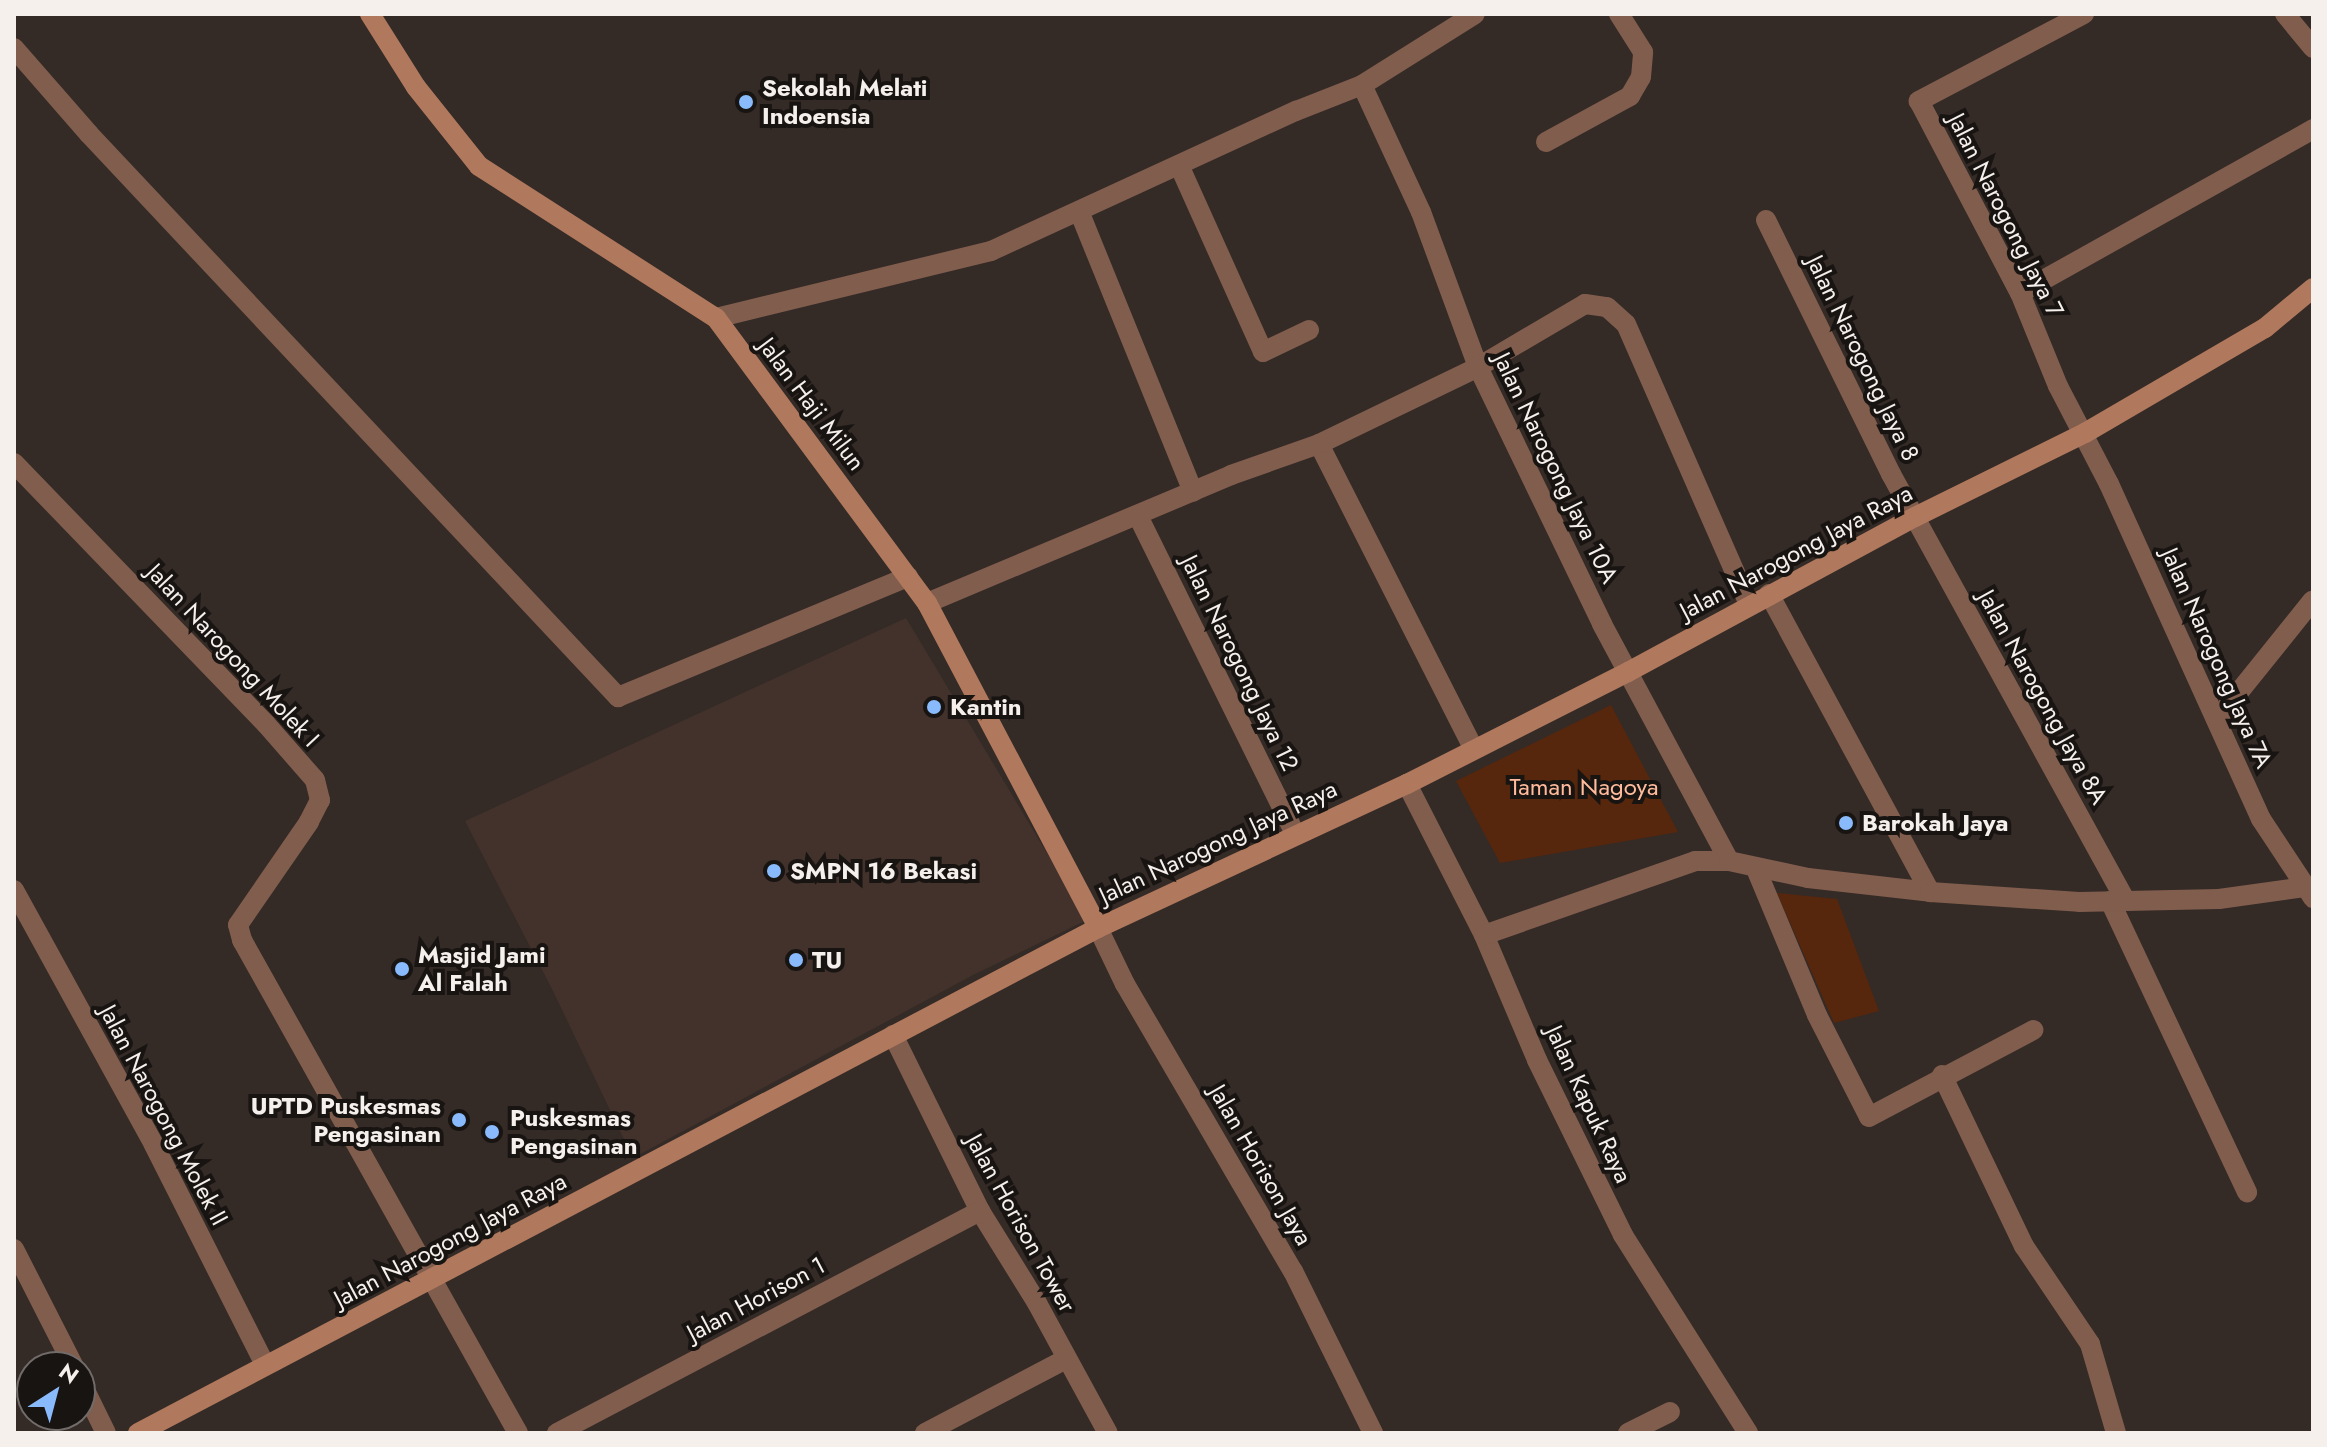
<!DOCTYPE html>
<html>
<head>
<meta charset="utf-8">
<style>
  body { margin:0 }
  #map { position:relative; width:2327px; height:1447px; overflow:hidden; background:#342a26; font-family:Jost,sans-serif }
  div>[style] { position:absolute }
  .built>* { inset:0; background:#42322b }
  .green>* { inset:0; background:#57270d }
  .street>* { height:20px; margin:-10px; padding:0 10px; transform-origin:10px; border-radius:10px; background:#815d4d }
  .secondary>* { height:20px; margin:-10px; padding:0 10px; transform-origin:10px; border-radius:10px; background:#b0785d }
  .dots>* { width:22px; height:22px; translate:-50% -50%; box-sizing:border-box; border:4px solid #181412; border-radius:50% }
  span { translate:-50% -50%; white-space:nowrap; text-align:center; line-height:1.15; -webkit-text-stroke:8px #181412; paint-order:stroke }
  .poi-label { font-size:24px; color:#f6f0ed; font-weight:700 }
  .left { translate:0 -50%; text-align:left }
  .right { translate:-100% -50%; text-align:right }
  .street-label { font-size:24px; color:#f6f0ed }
  .park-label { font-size:24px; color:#ffbb9c }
  .frame { position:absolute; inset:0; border:16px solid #f6f0ed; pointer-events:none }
  .north { position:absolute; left:16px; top:1351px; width:80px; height:80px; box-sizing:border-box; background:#181412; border:2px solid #716c6a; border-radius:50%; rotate:36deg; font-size:22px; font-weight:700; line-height:32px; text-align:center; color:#f6f0ed }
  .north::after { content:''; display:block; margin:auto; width:28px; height:36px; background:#89bafc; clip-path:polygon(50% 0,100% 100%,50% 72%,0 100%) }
</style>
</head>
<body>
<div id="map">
  <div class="built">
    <div style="clip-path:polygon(906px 618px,1087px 920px,975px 974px,633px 1158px,553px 991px,465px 821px)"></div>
  </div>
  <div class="green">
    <div style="clip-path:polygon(1611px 705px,1678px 832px,1500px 863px,1456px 781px)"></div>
    <div style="clip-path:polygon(1777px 893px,1837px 899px,1879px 1011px,1834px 1023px)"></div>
  </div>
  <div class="street">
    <div style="left:2084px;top:14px;width:187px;rotate:152.2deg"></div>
    <div style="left:1919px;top:101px;width:217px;rotate:62.3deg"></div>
    <div style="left:2020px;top:293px;width:100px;rotate:67.8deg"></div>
    <div style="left:2058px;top:386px;width:110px;rotate:62.5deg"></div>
    <div style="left:2109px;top:484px;width:368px;rotate:65.6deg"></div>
    <div style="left:2261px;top:819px;width:95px;rotate:56.6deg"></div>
    <div style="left:2285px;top:14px;width:44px;rotate:50.5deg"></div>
    <div style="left:14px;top:48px;width:114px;rotate:48.9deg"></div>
    <div style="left:89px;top:134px;width:773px;rotate:46.78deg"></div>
    <div style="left:618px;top:697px;width:314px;rotate:-22.5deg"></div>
    <div style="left:1362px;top:85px;width:140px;rotate:65.1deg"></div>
    <div style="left:1421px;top:212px;width:165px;rotate:69.8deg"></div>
    <div style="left:1478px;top:367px;width:285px;rotate:64.2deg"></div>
    <div style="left:1602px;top:624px;width:269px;rotate:61.8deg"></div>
    <div style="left:1546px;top:142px;width:96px;rotate:-28.7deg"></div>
    <div style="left:1630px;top:96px;width:22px;rotate:-60deg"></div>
    <div style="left:1641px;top:77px;width:25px;rotate:-85deg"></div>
    <div style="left:1643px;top:52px;width:45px;rotate:-122.3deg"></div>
    <div style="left:1179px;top:165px;width:205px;rotate:65.8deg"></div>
    <div style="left:1263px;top:352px;width:51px;rotate:-25.6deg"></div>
    <div style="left:1079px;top:211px;width:303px;rotate:67.9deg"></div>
    <div style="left:1766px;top:220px;width:283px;rotate:63.8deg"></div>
    <div style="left:1891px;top:474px;width:487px;rotate:61.2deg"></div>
    <div style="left:2020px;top:293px;width:336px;rotate:-29.2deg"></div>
    <div style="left:716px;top:318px;width:283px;rotate:-13.7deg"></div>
    <div style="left:991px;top:251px;width:336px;rotate:-24.7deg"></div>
    <div style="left:1296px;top:111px;width:71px;rotate:-21.5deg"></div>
    <div style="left:1362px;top:85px;width:133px;rotate:-32.1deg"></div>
    <div style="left:1319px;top:444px;width:340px;rotate:63.1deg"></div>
    <div style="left:14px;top:463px;width:363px;rotate:46deg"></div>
    <div style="left:266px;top:724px;width:74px;rotate:48.8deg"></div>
    <div style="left:315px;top:780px;width:21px;rotate:76deg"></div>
    <div style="left:320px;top:800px;width:25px;rotate:117deg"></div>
    <div style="left:309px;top:822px;width:125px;rotate:124.6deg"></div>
    <div style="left:238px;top:925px;width:16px;rotate:75deg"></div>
    <div style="left:242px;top:940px;width:565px;rotate:60.76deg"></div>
    <div style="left:1138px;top:516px;width:354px;rotate:63.7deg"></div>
    <div style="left:1769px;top:594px;width:339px;rotate:61.6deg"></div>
    <div style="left:927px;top:603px;width:330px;rotate:-22.8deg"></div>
    <div style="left:1231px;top:475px;width:93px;rotate:-19.4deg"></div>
    <div style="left:1319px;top:444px;width:177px;rotate:-25.8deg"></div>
    <div style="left:1478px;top:367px;width:124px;rotate:-30.5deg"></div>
    <div style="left:1585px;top:304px;width:22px;rotate:8deg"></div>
    <div style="left:1607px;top:307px;width:25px;rotate:42deg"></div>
    <div style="left:1626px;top:324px;width:306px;rotate:66.3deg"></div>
    <div style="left:2218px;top:718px;width:151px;rotate:-51.2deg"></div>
    <div style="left:1407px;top:784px;width:169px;rotate:63deg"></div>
    <div style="left:1484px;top:935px;width:136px;rotate:67deg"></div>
    <div style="left:1537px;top:1060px;width:195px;rotate:63.8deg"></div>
    <div style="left:1623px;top:1235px;width:234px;rotate:57.7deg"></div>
    <div style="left:1756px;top:869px;width:158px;rotate:67.3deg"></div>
    <div style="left:1817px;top:1015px;width:114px;rotate:63deg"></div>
    <div style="left:1869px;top:1117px;width:186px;rotate:-27.9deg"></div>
    <div style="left:14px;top:890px;width:291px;rotate:61.2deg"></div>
    <div style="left:154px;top:1145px;width:246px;rotate:63.2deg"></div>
    <div style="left:2110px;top:901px;width:322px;rotate:64.8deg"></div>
    <div style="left:1098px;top:928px;width:62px;rotate:64.3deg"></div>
    <div style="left:1125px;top:984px;width:333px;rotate:59.7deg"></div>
    <div style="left:1293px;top:1271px;width:181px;rotate:63.7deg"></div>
    <div style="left:1484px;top:935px;width:224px;rotate:-19.3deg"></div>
    <div style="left:1695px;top:861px;width:34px"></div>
    <div style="left:1729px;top:861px;width:81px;rotate:12.1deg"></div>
    <div style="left:1808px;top:878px;width:123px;rotate:6.5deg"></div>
    <div style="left:1930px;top:892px;width:149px;rotate:3.8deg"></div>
    <div style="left:2079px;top:902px;width:140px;rotate:-1.2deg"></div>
    <div style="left:2219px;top:899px;width:88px;rotate:-7.9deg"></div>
    <div style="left:893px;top:1035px;width:196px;rotate:63.7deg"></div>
    <div style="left:980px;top:1211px;width:108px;rotate:58.2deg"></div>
    <div style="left:1037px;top:1303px;width:148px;rotate:61.4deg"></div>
    <div style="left:1942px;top:1075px;width:190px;rotate:64.4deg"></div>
    <div style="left:2024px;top:1246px;width:118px;rotate:56deg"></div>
    <div style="left:2090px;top:1344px;width:93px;rotate:73.7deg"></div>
    <div style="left:14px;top:1249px;width:132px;rotate:63deg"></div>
    <div style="left:80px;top:1380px;width:59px;rotate:63.9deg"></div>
    <div style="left:557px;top:1433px;width:478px;rotate:-27.7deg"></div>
    <div style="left:925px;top:1433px;width:159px;rotate:-27.7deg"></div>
    <div style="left:1628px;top:1433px;width:47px;rotate:-26.6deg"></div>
  </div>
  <div class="secondary">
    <div style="left:370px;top:14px;width:86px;rotate:57.8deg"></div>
    <div style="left:416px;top:87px;width:101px;rotate:51.4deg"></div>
    <div style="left:479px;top:166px;width:282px;rotate:32.7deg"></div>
    <div style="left:716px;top:318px;width:355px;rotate:53.5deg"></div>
    <div style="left:927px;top:603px;width:367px;rotate:62.2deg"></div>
    <div style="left:138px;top:1433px;width:1085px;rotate:-27.75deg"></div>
    <div style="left:1098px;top:928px;width:341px;rotate:-25deg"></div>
    <div style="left:1407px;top:784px;width:248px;rotate:-26.9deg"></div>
    <div style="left:1628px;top:672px;width:326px;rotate:-28.4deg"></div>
    <div style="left:1915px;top:517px;width:190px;rotate:-26.3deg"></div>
    <div style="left:2085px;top:433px;width:208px;rotate:-30.3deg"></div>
    <div style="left:2265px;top:328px;width:62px;rotate:-39.8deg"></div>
  </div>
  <div class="dots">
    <div style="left:746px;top:102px;background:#89bafc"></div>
    <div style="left:934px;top:707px;background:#89bafc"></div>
    <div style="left:1846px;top:823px;background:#89bafc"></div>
    <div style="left:774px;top:871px;background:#89bafc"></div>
    <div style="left:796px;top:960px;background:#89bafc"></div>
    <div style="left:402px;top:969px;background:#89bafc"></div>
    <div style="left:459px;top:1120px;background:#89bafc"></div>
    <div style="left:492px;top:1132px;background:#89bafc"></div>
  </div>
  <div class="poi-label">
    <span class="left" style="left:762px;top:102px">Sekolah Melati<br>Indoensia</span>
    <span class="left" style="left:950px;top:707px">Kantin</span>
    <span class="left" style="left:1862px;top:823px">Barokah Jaya</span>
    <span class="left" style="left:790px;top:871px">SMPN 16 Bekasi</span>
    <span class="left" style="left:418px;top:969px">Masjid Jami<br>Al Falah</span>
    <span class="left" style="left:812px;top:960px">TU</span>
    <span class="right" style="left:441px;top:1120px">UPTD Puskesmas<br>Pengasinan</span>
    <span class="left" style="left:510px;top:1132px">Puskesmas<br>Pengasinan</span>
  </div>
  <div class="street-label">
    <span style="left:2006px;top:215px;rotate:63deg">Jalan Narogong Jaya 7</span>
    <span style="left:1863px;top:358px;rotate:64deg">Jalan Narogong Jaya 8</span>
    <span style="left:812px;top:404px;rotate:53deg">Jalan Haji Milun</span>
    <span style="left:1556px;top:468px;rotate:64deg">Jalan Narogong Jaya 10A</span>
    <span style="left:1796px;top:552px;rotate:-28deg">Jalan Narogong Jaya Raya</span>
    <span style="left:233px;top:655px;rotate:47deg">Jalan Narogong Molek I</span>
    <span style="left:2217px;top:658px;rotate:66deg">Jalan Narogong Jaya 7A</span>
    <span style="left:1240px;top:663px;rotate:64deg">Jalan Narogong Jaya 12</span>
    <span style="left:2043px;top:697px;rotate:61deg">Jalan Narogong Jaya 8A</span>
    <span style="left:1218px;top:842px;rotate:-25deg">Jalan Narogong Jaya Raya</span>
    <span style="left:1589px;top:1104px;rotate:65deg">Jalan Kapuk Raya</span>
    <span style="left:164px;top:1115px;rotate:62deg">Jalan Narogong Molek II</span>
    <span style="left:1261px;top:1165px;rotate:60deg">Jalan Horison Jaya</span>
    <span style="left:1021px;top:1223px;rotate:61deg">Jalan Horison Tower</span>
    <span style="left:450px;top:1240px;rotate:-28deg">Jalan Narogong Jaya Raya</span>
    <span style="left:756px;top:1299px;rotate:-28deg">Jalan Horison 1</span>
  </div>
  <div class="park-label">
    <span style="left:1584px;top:787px">Taman Nagoya</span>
  </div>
  <div class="frame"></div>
  <div class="north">N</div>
</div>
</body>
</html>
